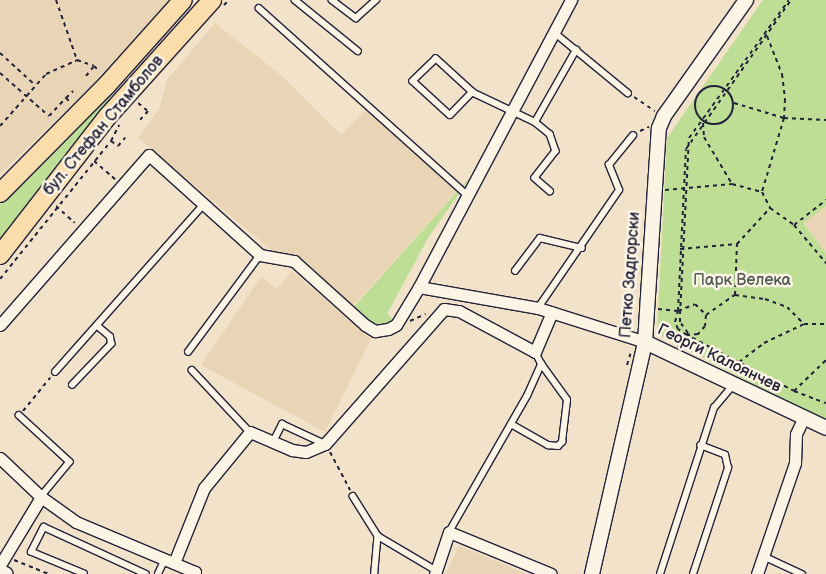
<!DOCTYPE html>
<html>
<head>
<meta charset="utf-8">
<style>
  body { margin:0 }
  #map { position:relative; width:826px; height:574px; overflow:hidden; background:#f1e2c9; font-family:"Balsamiq Sans",sans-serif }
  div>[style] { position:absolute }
  .built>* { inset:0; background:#e9d5b6 }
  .green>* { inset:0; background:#bedd95 }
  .path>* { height:2px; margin-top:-1px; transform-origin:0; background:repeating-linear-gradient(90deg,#22223b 0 4px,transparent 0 8px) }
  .path>.ring { margin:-1px; padding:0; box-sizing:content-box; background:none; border:2px solid #22223b; border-radius:50% }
  .roads { filter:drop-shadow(1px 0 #22223b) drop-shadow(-1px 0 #22223b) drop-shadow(0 1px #22223b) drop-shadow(0 -1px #22223b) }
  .service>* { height:5.5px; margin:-2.75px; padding:0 2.75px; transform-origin:2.75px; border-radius:2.75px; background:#fcf5e5 }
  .minor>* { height:11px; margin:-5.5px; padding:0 5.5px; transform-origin:5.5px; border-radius:5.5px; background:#fcf5e5 }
  .tertiary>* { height:14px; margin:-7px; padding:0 7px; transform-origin:7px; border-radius:7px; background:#fcf5e5 }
  .secondary>* { height:15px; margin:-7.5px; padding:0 7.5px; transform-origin:7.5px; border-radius:7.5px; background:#fcf5e5 }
  .primary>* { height:18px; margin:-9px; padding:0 9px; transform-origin:9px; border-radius:9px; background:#fbddab }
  span { translate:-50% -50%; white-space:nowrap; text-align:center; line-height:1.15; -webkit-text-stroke:5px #fcf5e5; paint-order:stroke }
  .street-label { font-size:16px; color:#22223b }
  .park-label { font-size:16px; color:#515a56 }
</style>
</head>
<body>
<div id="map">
  <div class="built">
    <div style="clip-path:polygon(0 0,169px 0,100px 78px,0 174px)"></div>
    <div style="clip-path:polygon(215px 23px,282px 76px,341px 135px,368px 108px,458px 190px,353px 306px,296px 254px,276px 254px,138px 138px,159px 110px,167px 80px)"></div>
    <div style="clip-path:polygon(826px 206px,826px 253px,803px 222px)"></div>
    <div style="clip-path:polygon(292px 271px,371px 339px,325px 432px,201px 365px,261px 277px,277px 289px)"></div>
    <div style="clip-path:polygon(459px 546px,527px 574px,446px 574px)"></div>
  </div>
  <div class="green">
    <div style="clip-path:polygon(763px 0,826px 0,826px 206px,803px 223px,826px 253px,826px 420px,803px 411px,657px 333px,667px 138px)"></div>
    <div style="clip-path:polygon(110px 93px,112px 95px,0 242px,0 202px)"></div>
    <div style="clip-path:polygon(472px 175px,428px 238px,387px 314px,394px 320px,385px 325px,374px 324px,351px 310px)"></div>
  </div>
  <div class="path">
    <div style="left:56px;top:0;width:64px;rotate:70.7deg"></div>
    <div style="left:224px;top:5px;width:7px;rotate:-45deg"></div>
    <div style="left:767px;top:36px;width:41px;rotate:68.5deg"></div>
    <div style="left:782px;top:74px;width:25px;rotate:83deg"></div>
    <div style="left:785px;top:99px;width:19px;rotate:93deg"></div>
    <div style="left:784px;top:118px;width:77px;rotate:106.6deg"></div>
    <div style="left:762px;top:192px;width:18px;rotate:63deg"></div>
    <div style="left:770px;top:208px;width:29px;rotate:35deg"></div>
    <div style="left:794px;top:225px;width:50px;rotate:49.9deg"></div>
    <div style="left:0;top:53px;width:47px;rotate:42.4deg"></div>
    <div style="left:0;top:73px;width:65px;rotate:41.3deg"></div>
    <div style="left:49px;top:116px;width:25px;rotate:-47deg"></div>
    <div style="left:66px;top:98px;width:6px;rotate:45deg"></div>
    <div style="left:86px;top:76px;width:13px;rotate:-51deg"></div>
    <div class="ring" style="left:695px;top:86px;width:36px;height:36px"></div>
    <div style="left:634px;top:97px;width:25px;rotate:34deg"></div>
    <div style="left:66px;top:98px;width:10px;rotate:-45deg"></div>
    <div style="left:138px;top:103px;width:13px;rotate:39deg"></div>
    <div style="left:148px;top:111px;width:12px;rotate:132deg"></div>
    <div style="left:734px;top:103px;width:52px;rotate:16.7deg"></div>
    <div style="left:784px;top:118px;width:42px;rotate:2.7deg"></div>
    <div style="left:703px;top:123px;width:14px;rotate:86deg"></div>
    <div style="left:704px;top:137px;width:55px;rotate:59.2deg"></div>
    <div style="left:732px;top:184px;width:31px;rotate:15deg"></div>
    <div style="left:0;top:126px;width:69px;rotate:-48.5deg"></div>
    <div style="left:46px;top:74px;width:34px;rotate:-24deg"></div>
    <div style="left:77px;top:60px;width:18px;rotate:19deg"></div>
    <div style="left:94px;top:66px;width:8px;rotate:45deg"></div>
    <div style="left:640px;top:131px;width:10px;rotate:-24deg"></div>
    <div style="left:111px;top:141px;width:9px;rotate:36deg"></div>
    <div style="left:118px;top:146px;width:11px;rotate:-49deg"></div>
    <div style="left:94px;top:161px;width:28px;rotate:41deg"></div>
    <div style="left:665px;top:190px;width:67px;rotate:-5.1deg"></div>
    <div style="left:56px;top:206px;width:25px;rotate:42deg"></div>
    <div style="left:794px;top:225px;width:41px;rotate:-38deg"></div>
    <div style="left:680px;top:249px;width:57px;rotate:-5deg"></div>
    <div style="left:0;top:279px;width:177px;rotate:-51.2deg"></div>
    <div style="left:111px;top:141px;width:18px;rotate:-63deg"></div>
    <div style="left:735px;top:295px;width:51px;rotate:-87.8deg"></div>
    <div style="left:737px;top:244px;width:49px;rotate:-47.5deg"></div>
    <div style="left:658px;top:309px;width:20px;rotate:6deg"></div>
    <div style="left:678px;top:311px;width:18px;rotate:-22deg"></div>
    <div style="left:695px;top:304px;width:16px;rotate:45deg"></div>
    <div style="left:706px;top:315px;width:11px;rotate:95deg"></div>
    <div style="left:705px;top:326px;width:11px;rotate:131deg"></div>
    <div style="left:698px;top:334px;width:11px;rotate:175deg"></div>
    <div style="left:687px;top:335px;width:11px;rotate:-146deg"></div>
    <div style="left:678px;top:329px;width:8px;rotate:-113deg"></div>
    <div style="left:675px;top:322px;width:11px;rotate:-75deg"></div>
    <div style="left:678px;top:311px;width:162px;rotate:-87.2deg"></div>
    <div style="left:686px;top:149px;width:182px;rotate:-54.8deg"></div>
    <div style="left:706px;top:315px;width:35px;rotate:-35deg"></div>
    <div style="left:735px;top:295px;width:30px;rotate:8deg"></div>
    <div style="left:765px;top:299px;width:23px;rotate:20deg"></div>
    <div style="left:787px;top:307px;width:24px;rotate:45deg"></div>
    <div style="left:410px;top:321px;width:17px;rotate:-24deg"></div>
    <div style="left:678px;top:347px;width:15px;rotate:-62deg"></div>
    <div style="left:685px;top:334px;width:123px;rotate:27.6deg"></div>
    <div style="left:794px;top:391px;width:34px;rotate:21deg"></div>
    <div style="left:680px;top:348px;width:17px;rotate:-62deg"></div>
    <div style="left:688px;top:333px;width:14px;rotate:-126deg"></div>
    <div style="left:680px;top:322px;width:8px;rotate:-90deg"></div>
    <div style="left:680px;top:314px;width:176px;rotate:-87.1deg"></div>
    <div style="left:689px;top:138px;width:170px;rotate:-54.1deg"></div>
    <div style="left:627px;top:365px;width:14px;rotate:-73deg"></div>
    <div style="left:733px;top:371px;width:11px;rotate:-56deg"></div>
    <div style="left:739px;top:362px;width:31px;rotate:-37deg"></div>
    <div style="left:764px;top:343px;width:44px;rotate:-25.4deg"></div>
    <div style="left:804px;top:324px;width:22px"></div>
    <div style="left:794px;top:391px;width:45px;rotate:-44.1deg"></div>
    <div style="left:23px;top:411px;width:43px;rotate:-50.7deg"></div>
    <div style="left:330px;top:452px;width:43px;rotate:62.2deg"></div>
    <div style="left:14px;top:560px;width:38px;rotate:22deg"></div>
  </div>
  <div class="roads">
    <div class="service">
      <div style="left:295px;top:0;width:81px;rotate:39deg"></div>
      <div style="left:332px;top:0;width:30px;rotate:37deg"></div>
      <div style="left:356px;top:18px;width:27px;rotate:-42deg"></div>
      <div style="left:259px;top:8px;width:278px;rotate:41.9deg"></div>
      <div style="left:554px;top:32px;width:96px;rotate:39.5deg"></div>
      <div style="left:472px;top:92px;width:49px;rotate:-137.5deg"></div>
      <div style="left:436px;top:59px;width:32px;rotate:136deg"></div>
      <div style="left:413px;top:81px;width:50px;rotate:42.6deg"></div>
      <div style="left:450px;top:115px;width:32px;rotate:-46deg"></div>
      <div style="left:472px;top:92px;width:70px;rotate:25.5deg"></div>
      <div style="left:535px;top:122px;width:83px;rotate:-60.3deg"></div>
      <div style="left:535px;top:122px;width:19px;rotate:39deg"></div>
      <div style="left:550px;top:134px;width:18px;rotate:71deg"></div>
      <div style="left:556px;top:151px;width:34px;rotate:128deg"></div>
      <div style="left:535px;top:178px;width:20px;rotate:41deg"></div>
      <div style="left:515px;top:271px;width:41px;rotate:-52.9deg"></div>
      <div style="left:540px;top:238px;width:43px;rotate:13.4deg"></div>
      <div style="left:538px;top:308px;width:143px;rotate:-55.5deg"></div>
      <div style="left:619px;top:190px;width:27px;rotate:-112deg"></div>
      <div style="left:609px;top:165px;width:38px;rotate:-51deg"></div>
      <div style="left:188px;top:352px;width:121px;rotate:-53.4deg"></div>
      <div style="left:192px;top:370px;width:85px;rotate:46.9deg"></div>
      <div style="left:55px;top:372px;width:225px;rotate:-48.4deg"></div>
      <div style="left:72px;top:385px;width:57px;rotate:-46.4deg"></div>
      <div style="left:111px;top:344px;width:7px;rotate:-98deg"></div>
      <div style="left:110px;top:337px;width:17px;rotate:-140deg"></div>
      <div style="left:19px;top:415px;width:69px;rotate:42.7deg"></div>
      <div style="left:70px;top:462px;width:45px;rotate:129.6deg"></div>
      <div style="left:511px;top:424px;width:43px;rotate:29.6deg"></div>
      <div style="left:548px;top:445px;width:10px;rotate:6deg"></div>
      <div style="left:558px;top:446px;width:6px;rotate:-45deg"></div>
      <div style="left:562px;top:442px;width:42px;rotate:-83.2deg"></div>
      <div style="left:567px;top:400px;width:44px;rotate:-125.8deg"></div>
      <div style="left:273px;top:442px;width:20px;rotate:-63deg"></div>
      <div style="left:282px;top:424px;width:47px;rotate:24.9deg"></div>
      <div style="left:353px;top:496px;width:47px;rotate:58deg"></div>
      <div style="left:378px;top:536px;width:38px;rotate:95deg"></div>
      <div style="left:449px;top:532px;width:157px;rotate:-60.2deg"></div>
      <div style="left:527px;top:396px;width:35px;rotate:-66deg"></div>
      <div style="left:541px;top:364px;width:13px;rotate:-117deg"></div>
      <div style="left:378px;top:536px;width:69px;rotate:30.7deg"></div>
      <div style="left:763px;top:556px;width:43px;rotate:24.8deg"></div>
      <div style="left:84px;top:574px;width:57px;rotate:-157.5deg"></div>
      <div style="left:31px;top:552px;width:28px;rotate:-63deg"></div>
      <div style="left:44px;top:527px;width:112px;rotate:24.7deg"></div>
      <div style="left:158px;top:574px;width:17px;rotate:-65deg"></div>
      <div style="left:660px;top:574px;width:175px;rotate:-72deg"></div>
      <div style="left:714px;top:408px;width:30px;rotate:-50deg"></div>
      <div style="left:693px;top:574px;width:112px;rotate:-71.7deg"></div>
      <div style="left:728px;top:468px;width:13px;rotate:-103deg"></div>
      <div style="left:725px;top:455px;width:26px;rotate:-159deg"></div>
    </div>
    <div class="minor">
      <div style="left:419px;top:287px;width:121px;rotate:10deg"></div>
      <div style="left:538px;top:308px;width:112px;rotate:17.6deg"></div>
      <div style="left:0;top:325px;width:226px;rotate:-48.8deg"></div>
      <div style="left:149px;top:155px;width:149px;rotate:42deg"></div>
      <div style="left:260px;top:255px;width:35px;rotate:10deg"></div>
      <div style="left:294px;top:261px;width:96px;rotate:42deg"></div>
      <div style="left:365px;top:325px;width:12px;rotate:31deg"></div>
      <div style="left:375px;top:331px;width:13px;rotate:-9deg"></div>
      <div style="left:388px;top:329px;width:9px;rotate:-27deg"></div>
      <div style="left:396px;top:325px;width:44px;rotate:-58.8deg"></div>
      <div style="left:419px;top:287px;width:325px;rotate:-62.1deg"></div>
      <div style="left:0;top:458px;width:57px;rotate:43.6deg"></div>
      <div style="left:174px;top:563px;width:81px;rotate:-68.2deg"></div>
      <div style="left:204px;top:488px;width:72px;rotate:-50.6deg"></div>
      <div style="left:250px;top:432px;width:46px;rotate:23.2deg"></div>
      <div style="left:292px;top:450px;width:14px;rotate:8deg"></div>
      <div style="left:306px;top:452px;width:21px;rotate:-23deg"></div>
      <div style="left:325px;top:444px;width:180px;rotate:-48.6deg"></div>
      <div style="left:444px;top:309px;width:15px;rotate:8deg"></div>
      <div style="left:459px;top:311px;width:86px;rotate:28.3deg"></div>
      <div style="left:535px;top:352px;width:43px;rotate:-67deg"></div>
      <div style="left:0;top:565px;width:79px;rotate:-58.9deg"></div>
      <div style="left:41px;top:497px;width:43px;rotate:35.5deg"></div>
      <div style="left:76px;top:522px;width:129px;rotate:22.8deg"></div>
      <div style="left:195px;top:572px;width:2px;rotate:117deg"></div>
      <div style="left:435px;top:574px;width:44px;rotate:-71.6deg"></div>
      <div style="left:449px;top:532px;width:110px;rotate:22.4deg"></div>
      <div style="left:757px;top:574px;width:117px;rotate:-71.1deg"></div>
      <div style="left:795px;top:463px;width:29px;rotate:-88deg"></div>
      <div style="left:796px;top:434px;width:17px;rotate:-65deg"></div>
    </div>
    <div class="tertiary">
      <div style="left:645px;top:342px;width:200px;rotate:25.4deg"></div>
      <div style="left:592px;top:574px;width:238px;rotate:-77.1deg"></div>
      <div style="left:645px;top:342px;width:214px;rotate:-86.3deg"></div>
      <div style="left:659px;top:128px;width:13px;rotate:-67deg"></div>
      <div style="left:664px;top:116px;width:142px;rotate:-54.7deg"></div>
    </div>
    <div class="secondary">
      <div style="left:0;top:572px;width:5px;rotate:22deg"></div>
    </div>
    <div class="primary">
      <div style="left:0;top:193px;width:151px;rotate:-45.3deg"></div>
      <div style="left:106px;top:86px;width:115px;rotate:-48.2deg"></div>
      <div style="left:0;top:255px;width:176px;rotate:-52.2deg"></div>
      <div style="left:108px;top:116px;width:156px;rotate:-48.1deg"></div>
    </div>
  </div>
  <div class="street-label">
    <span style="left:104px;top:126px;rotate:-50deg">бул. Стефан Стамболов</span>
    <span style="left:631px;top:275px;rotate:-86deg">Петко Задгорски</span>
    <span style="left:719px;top:359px;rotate:26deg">Георги Калоянчев</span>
  </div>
  <div class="park-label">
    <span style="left:742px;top:281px">Парк Велека</span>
  </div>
</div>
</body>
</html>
